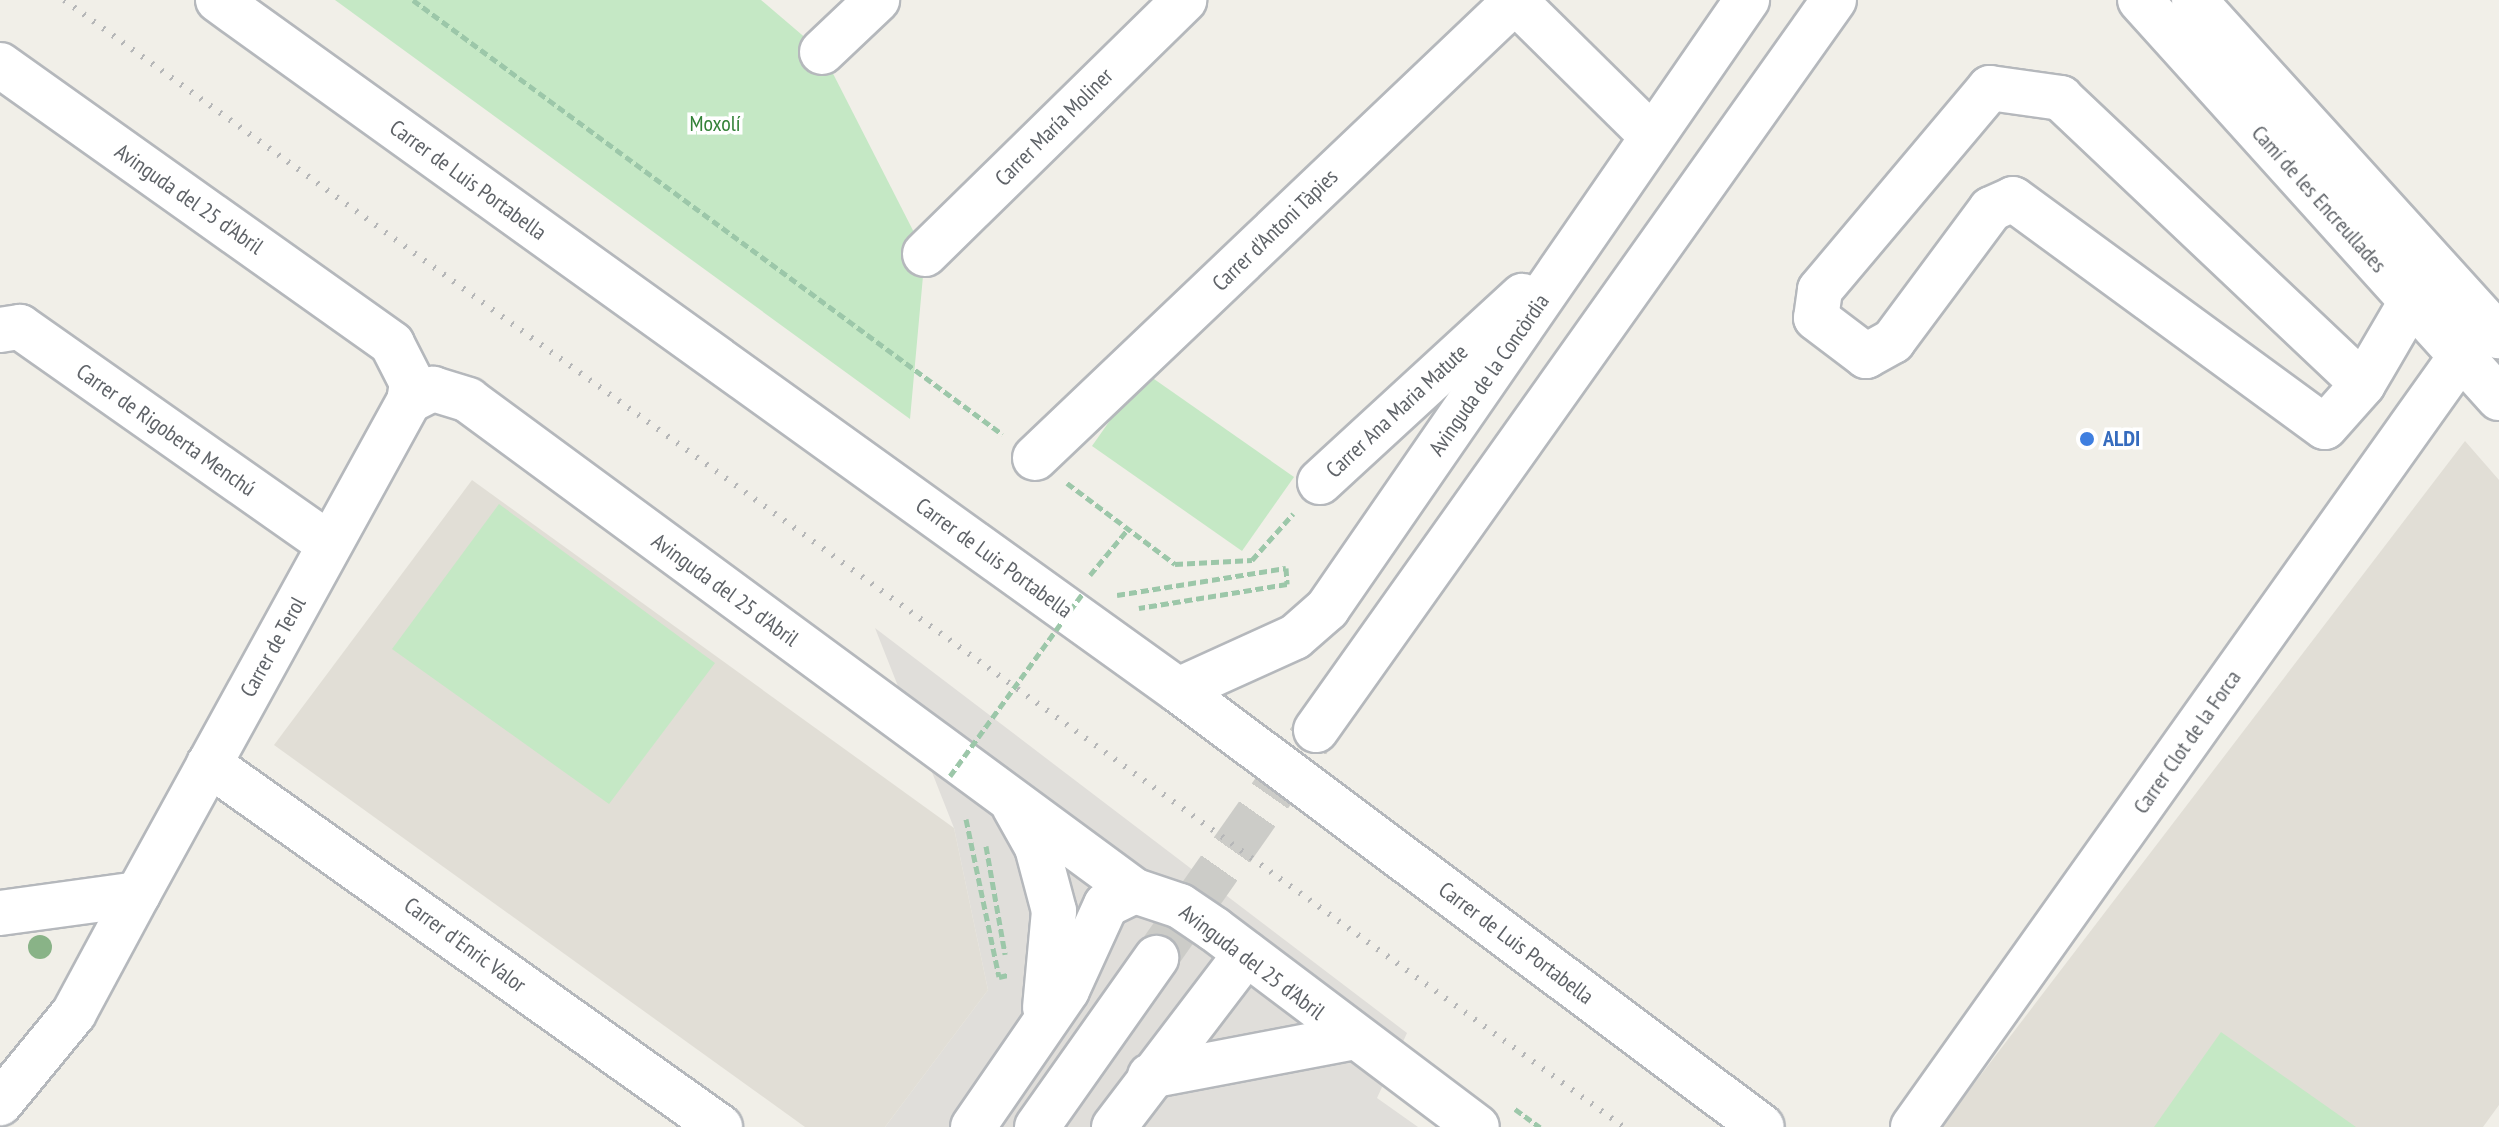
<!DOCTYPE html>
<html>
<head>
<meta charset="utf-8">
<style>
  body { margin:0 }
  #map { position:relative; width:2499px; height:1127px; overflow:hidden; background:#f1efe8; font-family:"PT Sans Narrow",sans-serif }
  div>[style] { position:absolute }
  .industrial>* { inset:0; background:#e0deda }
  .education>* { inset:0; background:#e1ded6 }
  .green>* { inset:0; background:#c5e8c5 }
  .minor-tunnel>* { height:44px; margin-top:-22px; transform-origin:0; background:repeating-linear-gradient(90deg,#ccccc8 0 44px,transparent 0 66px) }
  .path>* { height:5px; margin-top:-2.5px; transform-origin:0; background:repeating-linear-gradient(90deg,#9cc7a9 0 8px,transparent 0 12px) }
  .roads { filter:drop-shadow(2px 0 #b5b8bc) drop-shadow(-2px 0 #b5b8bc) drop-shadow(0 2px #b5b8bc) drop-shadow(0 -2px #b5b8bc) }
  .minor>* { height:44px; margin:-22px; padding:0 22px; transform-origin:22px; border-radius:22px; background:#fff }
  .rail>* { height:6px; margin-top:-3px; transform-origin:0; background:repeating-linear-gradient(90deg,#b6b7b8 0 2px,transparent 0 12px) }
  .path-bridge>* { height:5px; margin-top:-2.5px; transform-origin:0; background:repeating-linear-gradient(90deg,#9cc7a9 0 8px,transparent 0 12px) }
  .trees>* { width:24px; height:24px; margin:-12px; border-radius:50%; background:#89b387 }
  .dots>* { width:22px; height:22px; translate:-50% -50%; box-sizing:border-box; border:4px solid #fff; border-radius:50% }
  span { translate:-50% -50%; white-space:nowrap; text-align:center; line-height:1.15; -webkit-text-stroke:7px #fff; paint-order:stroke }
  .park-label { font-size:22px; color:#348238 }
  .street-label { font-size:22px; color:#5f6368 }
  .shop-label { font-size:22px; color:#366cbe; font-weight:700 }
  .left { translate:0 -50%; text-align:left }
</style>
</head>
<body>
<div id="map">
  <div class="industrial">
    <div style="clip-path:polygon(875px 628px,1407px 1033px,1377px 1098px,1418px 1127px,885px 1127px,988px 990px,954px 828px)"></div>
  </div>
  <div class="education">
    <div style="clip-path:polygon(2465px 441px,2499px 480px,2499px 1105px,2483px 1127px,1941px 1127px)"></div>
    <div style="clip-path:polygon(472px 480px,954px 828px,988px 990px,885px 1127px,805px 1127px,274px 745px)"></div>
  </div>
  <div class="green">
    <div style="clip-path:polygon(335px 0,761px 0,822px 52px,925px 254px,910px 419px)"></div>
    <div style="clip-path:polygon(1144px 372px,1294px 477px,1242px 551px,1092px 446px)"></div>
    <div style="clip-path:polygon(499px 504px,715px 663px,609px 804px,392px 649px)"></div>
    <div style="clip-path:polygon(2221px 1032px,2356px 1127px,2154px 1127px)"></div>
  </div>
  <div class="minor-tunnel">
    <div style="left:1156px;top:958px;width:279px;rotate:-54.9deg"></div>
  </div>
  <div class="path">
    <div style="left:413px;top:0;width:732px;rotate:36.38deg"></div>
    <div style="left:1067px;top:483px;width:135px;rotate:36.9deg"></div>
    <div style="left:1175px;top:564px;width:77px;rotate:-3deg"></div>
    <div style="left:1252px;top:560px;width:62px;rotate:-48.3deg"></div>
    <div style="left:1090px;top:575px;width:60px;rotate:-50.4deg"></div>
    <div style="left:1117px;top:595px;width:171px;rotate:-9.1deg"></div>
    <div style="left:1286px;top:568px;width:16px;rotate:86deg"></div>
    <div style="left:1287px;top:584px;width:150px;rotate:170.8deg"></div>
    <div style="left:966px;top:819px;width:161px;rotate:78.2deg"></div>
    <div style="left:999px;top:977px;width:9px;rotate:-13deg"></div>
    <div style="left:986px;top:846px;width:110px;rotate:80deg"></div>
    <div style="left:1515px;top:1109px;width:31px;rotate:36deg"></div>
  </div>
  <div class="roads">
    <div class="minor">
      <div style="left:218px;top:0;width:1182px;rotate:35.71deg"></div>
      <div style="left:1178px;top:690px;width:729px;rotate:36.81deg"></div>
      <div style="left:1514px;top:0;width:192px;rotate:44.6deg"></div>
      <div style="left:2140px;top:0;width:536px;rotate:47.95deg"></div>
      <div style="left:2194px;top:0;width:454px;rotate:47.8deg"></div>
      <div style="left:822px;top:52px;width:76px;rotate:-43.4deg"></div>
      <div style="left:0;top:65px;width:481px;rotate:35.4deg"></div>
      <div style="left:392px;top:344px;width:44px;rotate:62.9deg"></div>
      <div style="left:412px;top:383px;width:18px;rotate:99deg"></div>
      <div style="left:409px;top:401px;width:563px;rotate:118.8deg"></div>
      <div style="left:925px;top:254px;width:363px;rotate:-44.4deg"></div>
      <div style="left:0;top:330px;width:20px;rotate:-9deg"></div>
      <div style="left:20px;top:327px;width:378px;rotate:35.1deg"></div>
      <div style="left:2363px;top:384px;width:416px;rotate:-136.6deg"></div>
      <div style="left:2061px;top:98px;width:72px;rotate:-172deg"></div>
      <div style="left:1990px;top:88px;width:264px;rotate:130.1deg"></div>
      <div style="left:1820px;top:290px;width:28px;rotate:98deg"></div>
      <div style="left:1816px;top:318px;width:63px;rotate:37.2deg"></div>
      <div style="left:1866px;top:356px;width:31px;rotate:-29deg"></div>
      <div style="left:1893px;top:341px;width:164px;rotate:-53.4deg"></div>
      <div style="left:1991px;top:209px;width:24px;rotate:-24deg"></div>
      <div style="left:2013px;top:199px;width:386px;rotate:36.2deg"></div>
      <div style="left:2325px;top:427px;width:57px;rotate:-48.5deg"></div>
      <div style="left:2363px;top:384px;width:95px;rotate:-59.7deg"></div>
      <div style="left:409px;top:401px;width:27px;rotate:-27deg"></div>
      <div style="left:433px;top:389px;width:37px;rotate:17deg"></div>
      <div style="left:468px;top:400px;width:828px;rotate:36.36deg"></div>
      <div style="left:1135px;top:891px;width:47px;rotate:18.4deg"></div>
      <div style="left:1180px;top:906px;width:41px;rotate:34.1deg"></div>
      <div style="left:1214px;top:929px;width:329px;rotate:37deg"></div>
      <div style="left:1035px;top:458px;width:663px;rotate:-43.59deg"></div>
      <div style="left:1320px;top:482px;width:275px;rotate:-42.6deg"></div>
      <div style="left:1178px;top:690px;width:128px;rotate:-24.4deg"></div>
      <div style="left:1295px;top:637px;width:43px;rotate:-41.2deg"></div>
      <div style="left:1327px;top:609px;width:740px;rotate:-55.41deg"></div>
      <div style="left:1316px;top:730px;width:895px;rotate:-54.64deg"></div>
      <div style="left:209px;top:764px;width:627px;rotate:35.39deg"></div>
      <div style="left:1014px;top:806px;width:47px;rotate:60.7deg"></div>
      <div style="left:1037px;top:847px;width:66px;rotate:75.1deg"></div>
      <div style="left:1054px;top:911px;width:97px;rotate:95.3deg"></div>
      <div style="left:0;top:913px;width:139px;rotate:-7.8deg"></div>
      <div style="left:138px;top:894px;width:135px;rotate:118.3deg"></div>
      <div style="left:74px;top:1013px;width:117px;rotate:129.4deg"></div>
      <div style="left:1150px;top:1076px;width:204px;rotate:-10.8deg"></div>
      <div style="left:973px;top:1127px;width:166px;rotate:-55.5deg"></div>
      <div style="left:1067px;top:990px;width:94px;rotate:-65.4deg"></div>
      <div style="left:1106px;top:905px;width:32px;rotate:-26deg"></div>
      <div style="left:1037px;top:1127px;width:207px;rotate:-54.8deg"></div>
      <div style="left:1114px;top:1127px;width:218px;rotate:-52.7deg"></div>
      <div style="left:1913px;top:1127px;width:946px;rotate:-54.6deg"></div>
    </div>
  </div>
  <div class="rail">
    <div style="left:64px;top:0;width:1925px;rotate:35.85deg"></div>
  </div>
  <div class="path-bridge">
    <div style="left:950px;top:776px;width:225px;rotate:-54deg"></div>
  </div>
  <div class="trees">
    <div style="left:40px;top:947px"></div>
  </div>
  <div class="dots">
    <div style="left:2087px;top:439px;background:#3f7fe0"></div>
  </div>
  <div class="park-label">
    <span style="left:715px;top:124px">Moxolí</span>
  </div>
  <div class="street-label">
    <span style="left:1054px;top:127px;rotate:-45deg">Carrer María Moliner</span>
    <span style="left:468px;top:180px;rotate:36deg">Carrer de Luis Portabella</span>
    <span style="left:189px;top:199px;rotate:35deg">Avinguda del 25 d'Abril</span>
    <span style="left:2319px;top:199px;rotate:48deg">Camí de les Encreullades</span>
    <span style="left:1275px;top:230px;rotate:-44deg">Carrer d'Antoni Tàpies</span>
    <span style="left:1489px;top:375px;rotate:-55deg">Avinguda de la Concòrdia</span>
    <span style="left:1397px;top:411px;rotate:-43deg">Carrer Ana Maria Matute</span>
    <span style="left:166px;top:430px;rotate:35deg">Carrer de Rigoberta Menchú</span>
    <span style="left:994px;top:558px;rotate:36deg">Carrer de Luis Portabella</span>
    <span style="left:725px;top:590px;rotate:36deg">Avinguda del 25 d'Abril</span>
    <span style="left:273px;top:647px;rotate:-61deg">Carrer de Terol</span>
    <span style="left:2187px;top:742px;rotate:-55deg">Carrer Clot de la Forca</span>
    <span style="left:1516px;top:943px;rotate:37deg">Carrer de Luis Portabella</span>
    <span style="left:465px;top:945px;rotate:36deg">Carrer d'Enric Valor</span>
    <span style="left:1252px;top:962px;rotate:37deg">Avinguda del 25 d'Abril</span>
  </div>
  <div class="shop-label">
    <span class="left" style="left:2103px;top:439px">ALDI</span>
  </div>
</div>
</body>
</html>
